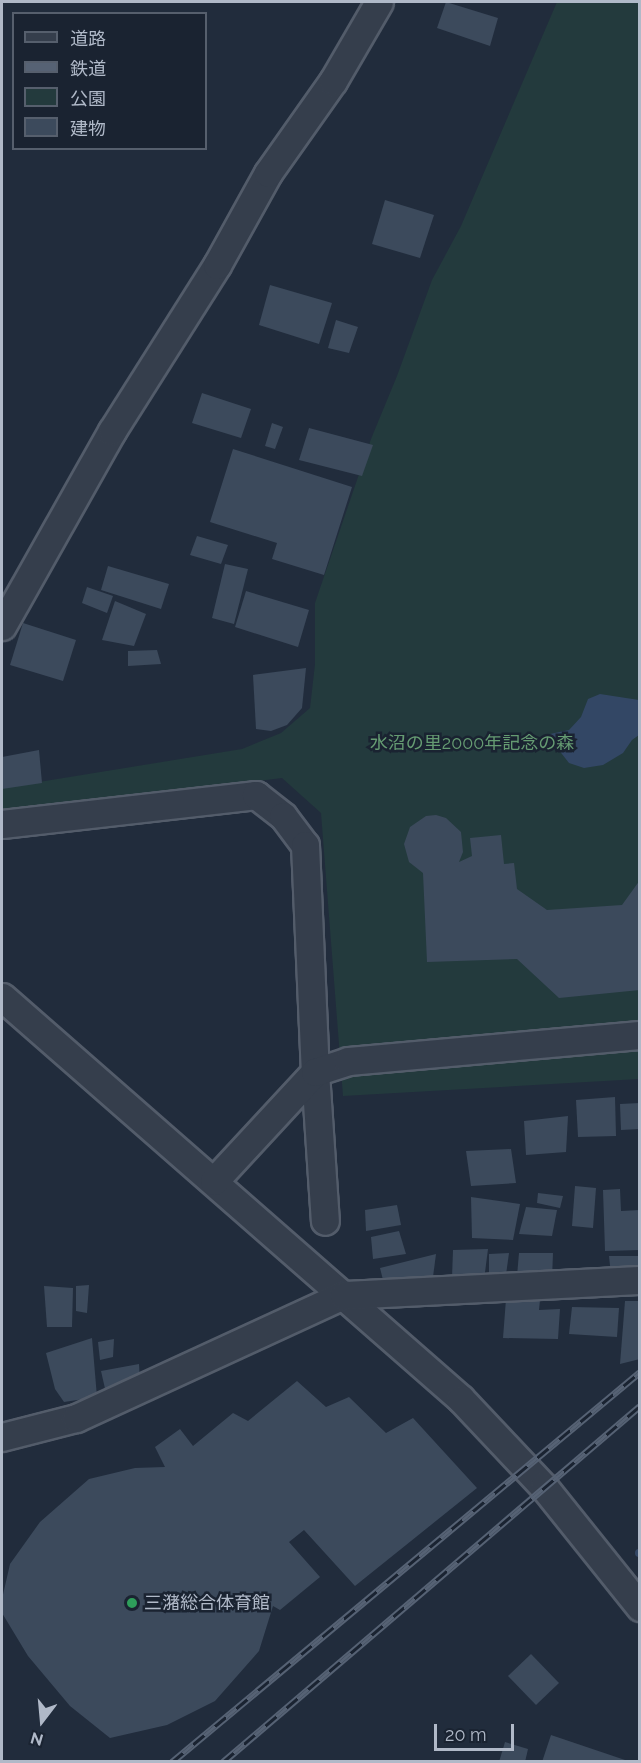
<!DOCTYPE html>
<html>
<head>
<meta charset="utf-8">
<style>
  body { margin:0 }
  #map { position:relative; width:641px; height:1763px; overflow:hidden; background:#212c3c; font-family:Raleway,"Noto Sans JP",sans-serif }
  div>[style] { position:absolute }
  .green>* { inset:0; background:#233a3d }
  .water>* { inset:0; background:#334765 }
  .stream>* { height:8px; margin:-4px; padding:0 4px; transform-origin:4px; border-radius:4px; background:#334765 }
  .building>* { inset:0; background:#3c4a5c }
  .roads { filter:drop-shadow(2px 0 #535c6a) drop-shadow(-2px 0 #535c6a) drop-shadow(0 2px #535c6a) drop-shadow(0 -2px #535c6a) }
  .minor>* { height:27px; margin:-13.5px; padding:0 13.5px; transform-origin:13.5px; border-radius:13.5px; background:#353e4c }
  .rail>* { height:7px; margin-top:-3.5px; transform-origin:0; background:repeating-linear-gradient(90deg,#1a2331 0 14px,#566274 0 28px); box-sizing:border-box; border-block:2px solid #566274 }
  .dots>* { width:16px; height:16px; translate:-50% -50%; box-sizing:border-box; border:3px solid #1a2331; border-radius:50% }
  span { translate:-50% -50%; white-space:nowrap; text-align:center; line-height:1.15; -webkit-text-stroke:5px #1a2331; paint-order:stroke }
  .park-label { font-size:18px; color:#659b72 }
  .poi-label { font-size:18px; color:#b0b9c8 }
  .left { translate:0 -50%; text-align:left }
  .frame { position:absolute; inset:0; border:3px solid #b0b9c8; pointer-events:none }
  .legend { position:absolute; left:12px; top:12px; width:195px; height:138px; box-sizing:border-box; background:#1a2331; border:2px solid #565f6d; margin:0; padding:8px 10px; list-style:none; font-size:18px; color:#b0b9c8 }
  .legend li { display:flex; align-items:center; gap:12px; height:30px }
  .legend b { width:30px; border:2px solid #565f6d }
  .north { position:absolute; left:12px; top:1691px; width:60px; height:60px; -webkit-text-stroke:4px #1a2331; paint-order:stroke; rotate:196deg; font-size:16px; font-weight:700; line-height:24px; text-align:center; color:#b0b9c8 }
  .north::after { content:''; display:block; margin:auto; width:21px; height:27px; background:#b0b9c8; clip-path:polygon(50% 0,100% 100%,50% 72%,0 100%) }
  .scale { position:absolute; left:434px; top:1724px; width:80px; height:27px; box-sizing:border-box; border:3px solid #b0b9c8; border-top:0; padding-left:8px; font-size:18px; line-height:21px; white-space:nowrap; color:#b0b9c8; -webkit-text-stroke:4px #1a2331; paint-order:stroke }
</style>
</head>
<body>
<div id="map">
  <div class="green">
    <div style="clip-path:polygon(557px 2px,639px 2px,639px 1079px,343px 1096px,321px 813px,282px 778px,2px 812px,2px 788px,242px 749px,281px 733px,310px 708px,315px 664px,315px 603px,371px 439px,397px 376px,432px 280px,461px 226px)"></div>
  </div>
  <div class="water">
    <div style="clip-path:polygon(600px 694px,639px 700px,639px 735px,632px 740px,623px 753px,603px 765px,584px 768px,569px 763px,551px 740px,550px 734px,569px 730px,581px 717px,588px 699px)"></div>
  </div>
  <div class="stream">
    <div style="left:639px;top:1553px;width:1px"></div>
  </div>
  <div class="building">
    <div style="clip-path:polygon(446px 2px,498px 18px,490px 46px,437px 28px)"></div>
    <div style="clip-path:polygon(385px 200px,434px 215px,420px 258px,372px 244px)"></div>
    <div style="clip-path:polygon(270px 285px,332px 303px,319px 344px,259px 325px)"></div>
    <div style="clip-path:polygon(336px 320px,358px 327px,349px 353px,328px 348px)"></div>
    <div style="clip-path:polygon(202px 393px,251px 409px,241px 438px,192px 423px)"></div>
    <div style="clip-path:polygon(272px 423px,283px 427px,275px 449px,265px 446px)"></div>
    <div style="clip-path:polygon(309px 428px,373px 445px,362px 476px,299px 460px)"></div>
    <div style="clip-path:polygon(233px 449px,352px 487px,324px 575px,272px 559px,277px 543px,210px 522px)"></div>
    <div style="clip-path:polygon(197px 536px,228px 545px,221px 564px,190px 555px)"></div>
    <div style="clip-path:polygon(225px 564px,248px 569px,234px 624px,212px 618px)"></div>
    <div style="clip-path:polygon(108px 566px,169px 584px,161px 609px,101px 590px)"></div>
    <div style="clip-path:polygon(87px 587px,113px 596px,107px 613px,82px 603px)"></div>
    <div style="clip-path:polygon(246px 591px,309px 610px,298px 647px,235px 627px)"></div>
    <div style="clip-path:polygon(115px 601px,146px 614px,134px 646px,102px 640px)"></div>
    <div style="clip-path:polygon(23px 623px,76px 640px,63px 681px,10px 665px)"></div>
    <div style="clip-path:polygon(157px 650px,161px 664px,128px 666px,128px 651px)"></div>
    <div style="clip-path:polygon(306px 668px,302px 708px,287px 725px,271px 731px,256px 729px,253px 675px)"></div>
    <div style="clip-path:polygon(39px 750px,42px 783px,2px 789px,2px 757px)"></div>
    <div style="clip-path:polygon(436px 815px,446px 818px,461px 832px,463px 852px,459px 862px,472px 856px,470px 838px,501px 835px,504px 864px,514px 863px,517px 889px,547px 910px,622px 905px,640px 880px,640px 990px,559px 998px,517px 959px,427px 962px,423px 873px,409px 862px,404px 844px,410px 827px,426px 816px)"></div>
    <div style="clip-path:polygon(615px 1097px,616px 1136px,578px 1137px,576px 1100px)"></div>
    <div style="clip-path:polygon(640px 1103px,640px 1129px,621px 1130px,620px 1104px)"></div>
    <div style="clip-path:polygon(568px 1116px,566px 1152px,526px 1155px,524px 1121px)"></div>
    <div style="clip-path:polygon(511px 1149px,516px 1183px,471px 1186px,466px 1151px)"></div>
    <div style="clip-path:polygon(575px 1186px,596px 1188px,593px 1228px,572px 1226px)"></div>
    <div style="clip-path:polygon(620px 1189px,621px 1211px,640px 1210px,640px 1250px,605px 1251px,603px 1190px)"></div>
    <div style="clip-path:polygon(538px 1193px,563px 1196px,560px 1208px,537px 1203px)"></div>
    <div style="clip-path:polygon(471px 1197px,520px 1204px,513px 1240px,472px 1238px)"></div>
    <div style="clip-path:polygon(397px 1205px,401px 1225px,366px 1231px,365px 1210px)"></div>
    <div style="clip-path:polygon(526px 1207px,557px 1210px,552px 1236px,519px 1234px)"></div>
    <div style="clip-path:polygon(399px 1231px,406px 1254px,373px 1259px,371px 1237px)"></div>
    <div style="clip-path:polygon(488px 1249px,484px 1280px,452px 1278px,453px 1250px)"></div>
    <div style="clip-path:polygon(509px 1253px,505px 1282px,489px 1282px,489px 1254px)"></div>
    <div style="clip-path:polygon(519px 1253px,553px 1253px,552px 1279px,517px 1276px)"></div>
    <div style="clip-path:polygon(436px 1254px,433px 1277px,384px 1284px,380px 1268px)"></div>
    <div style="clip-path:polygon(609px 1256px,640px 1256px,640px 1272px,611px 1275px)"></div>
    <div style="clip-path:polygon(89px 1285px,87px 1313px,76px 1311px,76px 1286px)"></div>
    <div style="clip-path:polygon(44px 1286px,73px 1288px,72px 1327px,47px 1327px)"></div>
    <div style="clip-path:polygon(506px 1299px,540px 1300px,539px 1310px,560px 1309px,558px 1339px,503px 1338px)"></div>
    <div style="clip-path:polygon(625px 1301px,640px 1301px,640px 1359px,620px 1364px)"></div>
    <div style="clip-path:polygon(572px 1307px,619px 1308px,617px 1337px,569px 1334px)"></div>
    <div style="clip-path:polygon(92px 1338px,97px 1397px,64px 1402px,55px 1389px,46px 1353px)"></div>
    <div style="clip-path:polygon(114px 1339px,113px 1357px,100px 1360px,98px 1342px)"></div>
    <div style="clip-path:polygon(139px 1364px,140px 1382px,106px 1393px,101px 1371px)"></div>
    <div style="clip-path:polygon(297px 1381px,326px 1407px,349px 1397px,386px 1433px,413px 1418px,477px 1488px,355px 1586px,304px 1530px,289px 1542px,320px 1577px,280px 1610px,273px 1606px,259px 1651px,215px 1701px,167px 1725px,110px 1738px,70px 1706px,28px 1656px,2px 1613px,2px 1599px,10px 1564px,40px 1522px,89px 1479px,135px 1468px,165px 1467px,155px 1447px,180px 1429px,193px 1446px,233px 1413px,248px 1421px)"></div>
    <div style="clip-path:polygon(531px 1654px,559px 1683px,536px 1705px,508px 1676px)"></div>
    <div style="clip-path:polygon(551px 1735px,628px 1761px,628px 1762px,542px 1762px)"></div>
    <div style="clip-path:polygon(505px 1742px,528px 1749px,525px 1762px,499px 1762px)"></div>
  </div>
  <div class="roads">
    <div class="minor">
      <div style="left:2px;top:626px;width:224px;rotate:-60.6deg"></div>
      <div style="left:112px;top:431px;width:196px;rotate:-57.7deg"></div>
      <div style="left:217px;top:265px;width:105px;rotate:-61deg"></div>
      <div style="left:268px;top:173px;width:113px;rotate:-54.8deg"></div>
      <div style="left:333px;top:81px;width:91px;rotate:-59.8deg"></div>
      <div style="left:2px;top:824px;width:256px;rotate:-6.5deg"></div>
      <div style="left:256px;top:795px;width:34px;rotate:38deg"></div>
      <div style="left:283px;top:816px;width:36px;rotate:53deg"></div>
      <div style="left:305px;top:845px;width:227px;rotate:87.5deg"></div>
      <div style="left:315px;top:1072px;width:149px;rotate:86.2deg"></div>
      <div style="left:2px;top:997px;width:610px;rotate:41.21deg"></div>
      <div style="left:461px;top:1399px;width:121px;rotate:46.7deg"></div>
      <div style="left:544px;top:1487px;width:154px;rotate:51.3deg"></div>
      <div style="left:214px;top:1181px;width:149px;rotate:-47.2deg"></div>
      <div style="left:315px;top:1072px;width:35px;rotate:-18deg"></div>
      <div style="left:348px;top:1061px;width:293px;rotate:-5.1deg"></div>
      <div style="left:2px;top:1437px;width:76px;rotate:-14.4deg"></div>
      <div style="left:76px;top:1418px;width:295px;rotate:-24.7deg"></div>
      <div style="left:344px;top:1295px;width:296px;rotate:-2.9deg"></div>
    </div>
  </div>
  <div class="rail">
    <div style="left:172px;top:1762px;width:609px;rotate:-39.81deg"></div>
    <div style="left:223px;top:1762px;width:548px;rotate:-40.49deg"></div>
  </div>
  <div class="dots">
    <div style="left:132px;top:1603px;background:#2e9e5b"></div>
  </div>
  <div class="park-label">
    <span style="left:472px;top:743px">水沼の里2000年記念の森</span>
  </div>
  <div class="poi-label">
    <span class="left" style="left:144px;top:1603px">三潴総合体育館</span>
  </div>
  <div class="frame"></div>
  <ul class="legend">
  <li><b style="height:8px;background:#353e4c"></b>道路</li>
  <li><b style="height:8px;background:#566274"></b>鉄道</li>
  <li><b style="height:16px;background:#233a3d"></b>公園</li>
  <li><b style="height:16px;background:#3c4a5c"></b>建物</li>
  </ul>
  <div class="north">N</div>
  <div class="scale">20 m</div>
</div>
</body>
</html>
